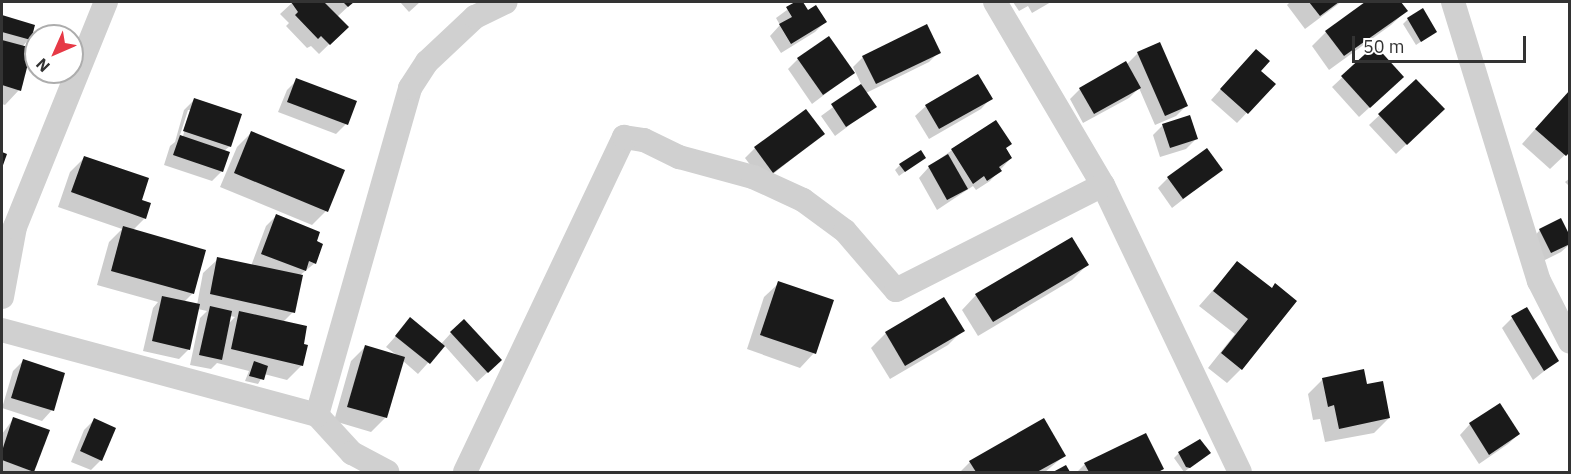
<!DOCTYPE html>
<html>
<head>
<meta charset="utf-8">
<style>
  body { margin:0 }
  #map { position:relative; width:1571px; height:474px; overflow:hidden; background:#fff; font-family:"IBM Plex Sans",sans-serif }
  div>[style] { position:absolute }
  .shadow>* { inset:0; background:#0003 }
  .building>* { inset:0; background:#1a1a1a }
  .minor>* { height:24px; margin:-12px; padding:0 12px; transform-origin:12px; border-radius:12px; background:#d0d0d0 }
  span { translate:-50% -50%; white-space:nowrap; text-align:center; line-height:1.15; -webkit-text-stroke:6px #fff; paint-order:stroke }
  .frame { position:absolute; inset:0; border:3px solid #333; pointer-events:none }
  .north { position:absolute; left:24px; top:24px; width:60px; height:60px; box-sizing:border-box; background:#fff; border:2px solid #adadad; border-radius:50%; rotate:225deg; font-size:16px; font-weight:700; line-height:24px; text-align:center; color:#333 }
  .north::after { content:''; display:block; margin:auto; width:21px; height:27px; background:#e63946; clip-path:polygon(50% 0,100% 100%,50% 72%,0 100%) }
  .scale { position:absolute; left:1352px; top:36px; width:174px; height:27px; box-sizing:border-box; border:3px solid #333; border-top:0; padding-left:8px; font-size:18px; line-height:21px; white-space:nowrap; color:#333; -webkit-text-stroke:4px #fff; paint-order:stroke }
</style>
</head>
<body>
<div id="map">
  <div class="shadow">
    <div style="clip-path:polygon(293px 2px,353px 2px,337px 17px,347px 27px,319px 54px,311px 46px,307px 48px,286px 26px,289px 23px,280px 14px)"></div>
    <div style="clip-path:polygon(400px 2px,420px 2px,409px 12px)"></div>
    <div style="clip-path:polygon(798px 2px,801px 2px,807px 12px,825px 22px,815px 32px,781px 53px,770px 36px,780px 25px,776px 18px)"></div>
    <div style="clip-path:polygon(1013px 2px,1051px 2px,1032px 13px,1028px 6px,1019px 11px)"></div>
    <div style="clip-path:polygon(1290px 2px,1341px 2px,1305px 29px,1287px 5px)"></div>
    <div style="clip-path:polygon(1368px 2px,1399px 2px,1406px 11px,1391px 25px,1329px 70px,1312px 46px,1326px 32px)"></div>
    <div style="clip-path:polygon(2px 16px,33px 26px,29px 39px,22px 47px,19px 90px,5px 105px,2px 104px)"></div>
    <div style="clip-path:polygon(1408px 19px,1435px 32px,1416px 45px,1403px 24px)"></div>
    <div style="clip-path:polygon(1375px 47px,1392px 87px,1359px 117px,1332px 87px)"></div>
    <div style="clip-path:polygon(939px 52px,929px 62px,866px 93px,875px 106px,835px 136px,821px 116px,862px 86px,853px 67px,863px 57px)"></div>
    <div style="clip-path:polygon(1138px 53px,1187px 105px,1176px 116px,1155px 125px,1139px 88px,1129px 98px,1083px 123px,1070px 99px,1080px 89px,1126px 65px)"></div>
    <div style="clip-path:polygon(798px 59px,853px 73px,812px 104px,788px 69px)"></div>
    <div style="clip-path:polygon(1246px 61px,1274px 84px,1237px 123px,1211px 100px)"></div>
    <div style="clip-path:polygon(297px 80px,346px 124px,336px 134px,278px 112px,287px 90px)"></div>
    <div style="clip-path:polygon(1416px 81px,1433px 119px,1396px 154px,1369px 125px)"></div>
    <div style="clip-path:polygon(1570px 90px,1570px 150px,1550px 169px,1522px 144px)"></div>
    <div style="clip-path:polygon(991px 98px,981px 109px,929px 139px,915px 116px,926px 106px)"></div>
    <div style="clip-path:polygon(evenodd,194px 100px,230px 146px,224px 151px,222px 171px,212px 181px,164px 165px,170px 146px,175px 142px,184px 110px,194px 100px,188px 110px,191px 110px,182px 139px,179px 138px,188px 110px)"></div>
    <div style="clip-path:polygon(1163px 125px,1196px 139px,1186px 149px,1160px 157px,1153px 135px)"></div>
    <div style="clip-path:polygon(251px 133px,326px 211px,312px 225px,220px 187px,237px 147px)"></div>
    <div style="clip-path:polygon(823px 134px,763px 182px,745px 158px,755px 148px)"></div>
    <div style="clip-path:polygon(1005px 149px,1011px 158px,990px 181px,976px 190px,973px 186px,937px 210px,919px 178px,929px 167px,952px 150px)"></div>
    <div style="clip-path:polygon(evenodd,85px 157px,140px 201px,145px 218px,133px 230px,204px 251px,192px 294px,184px 302px,197px 305px,203px 273px,218px 259px,251px 266px,266px 226px,276px 216px,315px 242px,315px 263px,299px 276px,293px 312px,283px 322px,302px 346px,302px 365px,287px 380px,264px 374px,258px 384px,245px 381px,249px 371px,217px 363px,211px 369px,190px 365px,200px 318px,207px 311px,198px 309px,189px 349px,179px 359px,143px 351px,153px 308px,158px 302px,97px 285px,109px 242px,122px 229px,58px 207px,70px 172px,85px 157px,230px 316px,235px 317px,228px 324px,230px 316px)"></div>
    <div style="clip-path:polygon(924px 158px,899px 176px,895px 170px,900px 165px)"></div>
    <div style="clip-path:polygon(1221px 170px,1172px 208px,1158px 188px,1168px 178px)"></div>
    <div style="clip-path:polygon(1570px 178px,1570px 187px,1565px 182px)"></div>
    <div style="clip-path:polygon(1540px 230px,1570px 244px,1561px 252px,1541px 262px,1530px 241px)"></div>
    <div style="clip-path:polygon(1237px 263px,1271px 290px,1241px 369px,1227px 383px,1208px 368px,1235px 334px,1199px 306px)"></div>
    <div style="clip-path:polygon(1087px 265px,1072px 280px,978px 336px,962px 310px,976px 295px)"></div>
    <div style="clip-path:polygon(779px 283px,814px 353px,800px 368px,747px 349px,764px 297px)"></div>
    <div style="clip-path:polygon(1512px 318px,1557px 361px,1533px 380px,1502px 328px)"></div>
    <div style="clip-path:polygon(411px 319px,441px 344px,451px 333px,490px 370px,477px 382px,444px 345px,418px 374px,402px 360px,386px 417px,371px 432px,334px 421px,351px 361px,365px 347px,398px 356px,386px 347px)"></div>
    <div style="clip-path:polygon(963px 330px,948px 345px,890px 379px,871px 348px,886px 333px)"></div>
    <div style="clip-path:polygon(23px 361px,52px 410px,42px 421px,2px 408px,13px 371px)"></div>
    <div style="clip-path:polygon(1323px 379px,1366px 386px,1389px 418px,1374px 433px,1325px 442px,1320px 419px,1313px 420px,1308px 394px)"></div>
    <div style="clip-path:polygon(14px 418px,33px 471px,32px 472px,2px 472px,2px 434px)"></div>
    <div style="clip-path:polygon(94px 420px,101px 460px,91px 470px,71px 462px,84px 430px)"></div>
    <div style="clip-path:polygon(1470px 424px,1519px 434px,1508px 444px,1479px 464px,1460px 435px)"></div>
    <div style="clip-path:polygon(1179px 453px,1209px 453px,1184px 472px,1174px 458px)"></div>
    <div style="clip-path:polygon(1064px 456px,1045px 472px,960px 472px,970px 462px)"></div>
    <div style="clip-path:polygon(1085px 464px,1162px 469px,1159px 472px,1077px 472px)"></div>
  </div>
  <div class="building">
    <div style="clip-path:polygon(291px 2px,324px 2px,349px 27px,330px 45px,321px 36px,318px 39px,295px 15px,298px 12px)"></div>
    <div style="clip-path:polygon(343px 2px,354px 2px,348px 7px)"></div>
    <div style="clip-path:polygon(795px 2px,803px 2px,808px 10px,816px 5px,827px 22px,791px 44px,779px 24px,792px 17px,786px 7px)"></div>
    <div style="clip-path:polygon(1309px 2px,1339px 2px,1320px 16px)"></div>
    <div style="clip-path:polygon(1365px 2px,1401px 2px,1408px 11px,1344px 56px,1325px 31px)"></div>
    <div style="clip-path:polygon(1423px 8px,1437px 32px,1421px 42px,1407px 18px)"></div>
    <div style="clip-path:polygon(2px 15px,35px 25px,31px 40px,2px 32px)"></div>
    <div style="clip-path:polygon(927px 24px,941px 53px,876px 84px,862px 56px)"></div>
    <div style="clip-path:polygon(829px 36px,855px 73px,823px 95px,797px 58px)"></div>
    <div style="clip-path:polygon(2px 40px,32px 48px,21px 91px,2px 85px)"></div>
    <div style="clip-path:polygon(1160px 42px,1188px 106px,1165px 116px,1137px 52px)"></div>
    <div style="clip-path:polygon(1375px 45px,1404px 77px,1370px 108px,1341px 76px)"></div>
    <div style="clip-path:polygon(1256px 49px,1270px 61px,1261px 71px,1276px 84px,1248px 114px,1220px 89px)"></div>
    <div style="clip-path:polygon(1126px 61px,1141px 88px,1094px 114px,1079px 88px)"></div>
    <div style="clip-path:polygon(978px 74px,993px 99px,939px 129px,925px 105px)"></div>
    <div style="clip-path:polygon(296px 78px,357px 101px,348px 125px,287px 102px)"></div>
    <div style="clip-path:polygon(1416px 79px,1445px 109px,1407px 145px,1378px 114px)"></div>
    <div style="clip-path:polygon(861px 84px,877px 107px,846px 127px,831px 104px)"></div>
    <div style="clip-path:polygon(1570px 90px,1570px 152px,1566px 156px,1535px 129px)"></div>
    <div style="clip-path:polygon(194px 98px,242px 114px,231px 147px,183px 131px)"></div>
    <div style="clip-path:polygon(806px 109px,825px 134px,773px 173px,754px 147px)"></div>
    <div style="clip-path:polygon(1190px 115px,1198px 139px,1170px 148px,1162px 124px)"></div>
    <div style="clip-path:polygon(996px 120px,1012px 144px,1006px 148px,1012px 158px,999px 167px,1002px 171px,987px 181px,984px 176px,973px 184px,951px 149px)"></div>
    <div style="clip-path:polygon(251px 131px,345px 170px,328px 212px,234px 173px)"></div>
    <div style="clip-path:polygon(180px 135px,230px 152px,223px 172px,173px 155px)"></div>
    <div style="clip-path:polygon(1207px 148px,1223px 170px,1183px 199px,1167px 177px)"></div>
    <div style="clip-path:polygon(921px 150px,926px 158px,905px 172px,899px 164px)"></div>
    <div style="clip-path:polygon(2px 152px,7px 154px,2px 168px)"></div>
    <div style="clip-path:polygon(948px 154px,968px 189px,947px 200px,928px 166px)"></div>
    <div style="clip-path:polygon(84px 156px,149px 178px,142px 200px,151px 203px,146px 219px,71px 192px)"></div>
    <div style="clip-path:polygon(276px 214px,320px 232px,317px 241px,323px 244px,316px 264px,309px 261px,306px 271px,261px 254px)"></div>
    <div style="clip-path:polygon(1561px 218px,1570px 236px,1570px 244px,1551px 253px,1539px 229px)"></div>
    <div style="clip-path:polygon(123px 226px,206px 250px,194px 294px,111px 271px)"></div>
    <div style="clip-path:polygon(1072px 237px,1089px 265px,993px 322px,975px 294px)"></div>
    <div style="clip-path:polygon(217px 257px,303px 275px,295px 313px,210px 294px)"></div>
    <div style="clip-path:polygon(1237px 261px,1272px 288px,1275px 283px,1297px 301px,1242px 370px,1221px 353px,1248px 319px,1213px 291px)"></div>
    <div style="clip-path:polygon(778px 281px,834px 300px,816px 354px,760px 335px)"></div>
    <div style="clip-path:polygon(162px 296px,200px 304px,190px 350px,152px 341px)"></div>
    <div style="clip-path:polygon(944px 297px,965px 331px,905px 366px,885px 332px)"></div>
    <div style="clip-path:polygon(210px 306px,232px 311px,222px 360px,199px 355px)"></div>
    <div style="clip-path:polygon(1527px 307px,1559px 361px,1544px 371px,1511px 316px)"></div>
    <div style="clip-path:polygon(239px 311px,307px 326px,304px 344px,308px 345px,303px 366px,231px 349px)"></div>
    <div style="clip-path:polygon(410px 317px,445px 346px,430px 364px,395px 336px)"></div>
    <div style="clip-path:polygon(464px 319px,502px 360px,488px 373px,450px 332px)"></div>
    <div style="clip-path:polygon(365px 345px,405px 357px,387px 418px,347px 407px)"></div>
    <div style="clip-path:polygon(23px 359px,65px 373px,54px 411px,11px 398px)"></div>
    <div style="clip-path:polygon(254px 361px,268px 366px,264px 380px,249px 376px)"></div>
    <div style="clip-path:polygon(1364px 369px,1367px 384px,1383px 381px,1390px 418px,1339px 429px,1334px 405px,1328px 407px,1322px 378px)"></div>
    <div style="clip-path:polygon(1500px 403px,1520px 434px,1489px 455px,1469px 423px)"></div>
    <div style="clip-path:polygon(13px 417px,50px 430px,34px 472px,2px 460px,2px 451px)"></div>
    <div style="clip-path:polygon(94px 418px,116px 428px,102px 461px,80px 451px)"></div>
    <div style="clip-path:polygon(1044px 418px,1066px 456px,1037px 472px,976px 472px,969px 461px)"></div>
    <div style="clip-path:polygon(1146px 433px,1164px 469px,1158px 472px,1089px 472px,1084px 463px)"></div>
    <div style="clip-path:polygon(1200px 439px,1211px 453px,1190px 468px,1186px 467px,1178px 452px)"></div>
    <div style="clip-path:polygon(1066px 465px,1070px 472px,1053px 472px)"></div>
  </div>
  <div class="minor">
    <div style="left:995px;top:2px;width:212px;rotate:59.5deg"></div>
    <div style="left:1103px;top:185px;width:318px;rotate:64.5deg"></div>
    <div style="left:1453px;top:2px;width:292px;rotate:72.9deg"></div>
    <div style="left:1539px;top:281px;width:68px;rotate:63.1deg"></div>
    <div style="left:2px;top:297px;width:71px;rotate:-79.5deg"></div>
    <div style="left:15px;top:227px;width:243px;rotate:-68deg"></div>
    <div style="left:2px;top:330px;width:326px;rotate:15.1deg"></div>
    <div style="left:317px;top:415px;width:52px;rotate:47.4deg"></div>
    <div style="left:352px;top:453px;width:40px;rotate:28deg"></div>
    <div style="left:317px;top:415px;width:340px;rotate:-74.1deg"></div>
    <div style="left:410px;top:88px;width:31px;rotate:-57deg"></div>
    <div style="left:427px;top:62px;width:66px;rotate:-43.2deg"></div>
    <div style="left:475px;top:17px;width:34px;rotate:-26deg"></div>
    <div style="left:465px;top:472px;width:371px;rotate:-64.6deg"></div>
    <div style="left:624px;top:137px;width:20px;rotate:9deg"></div>
    <div style="left:644px;top:140px;width:39px;rotate:26deg"></div>
    <div style="left:679px;top:157px;width:77px;rotate:15.1deg"></div>
    <div style="left:753px;top:177px;width:55px;rotate:24.7deg"></div>
    <div style="left:803px;top:200px;width:52px;rotate:36.4deg"></div>
    <div style="left:845px;top:231px;width:78px;rotate:49.2deg"></div>
    <div style="left:896px;top:290px;width:232px;rotate:-26.9deg"></div>
  </div>
  <div class="frame"></div>
  <div class="north">N</div>
  <div class="scale">50 m</div>
</div>
</body>
</html>
